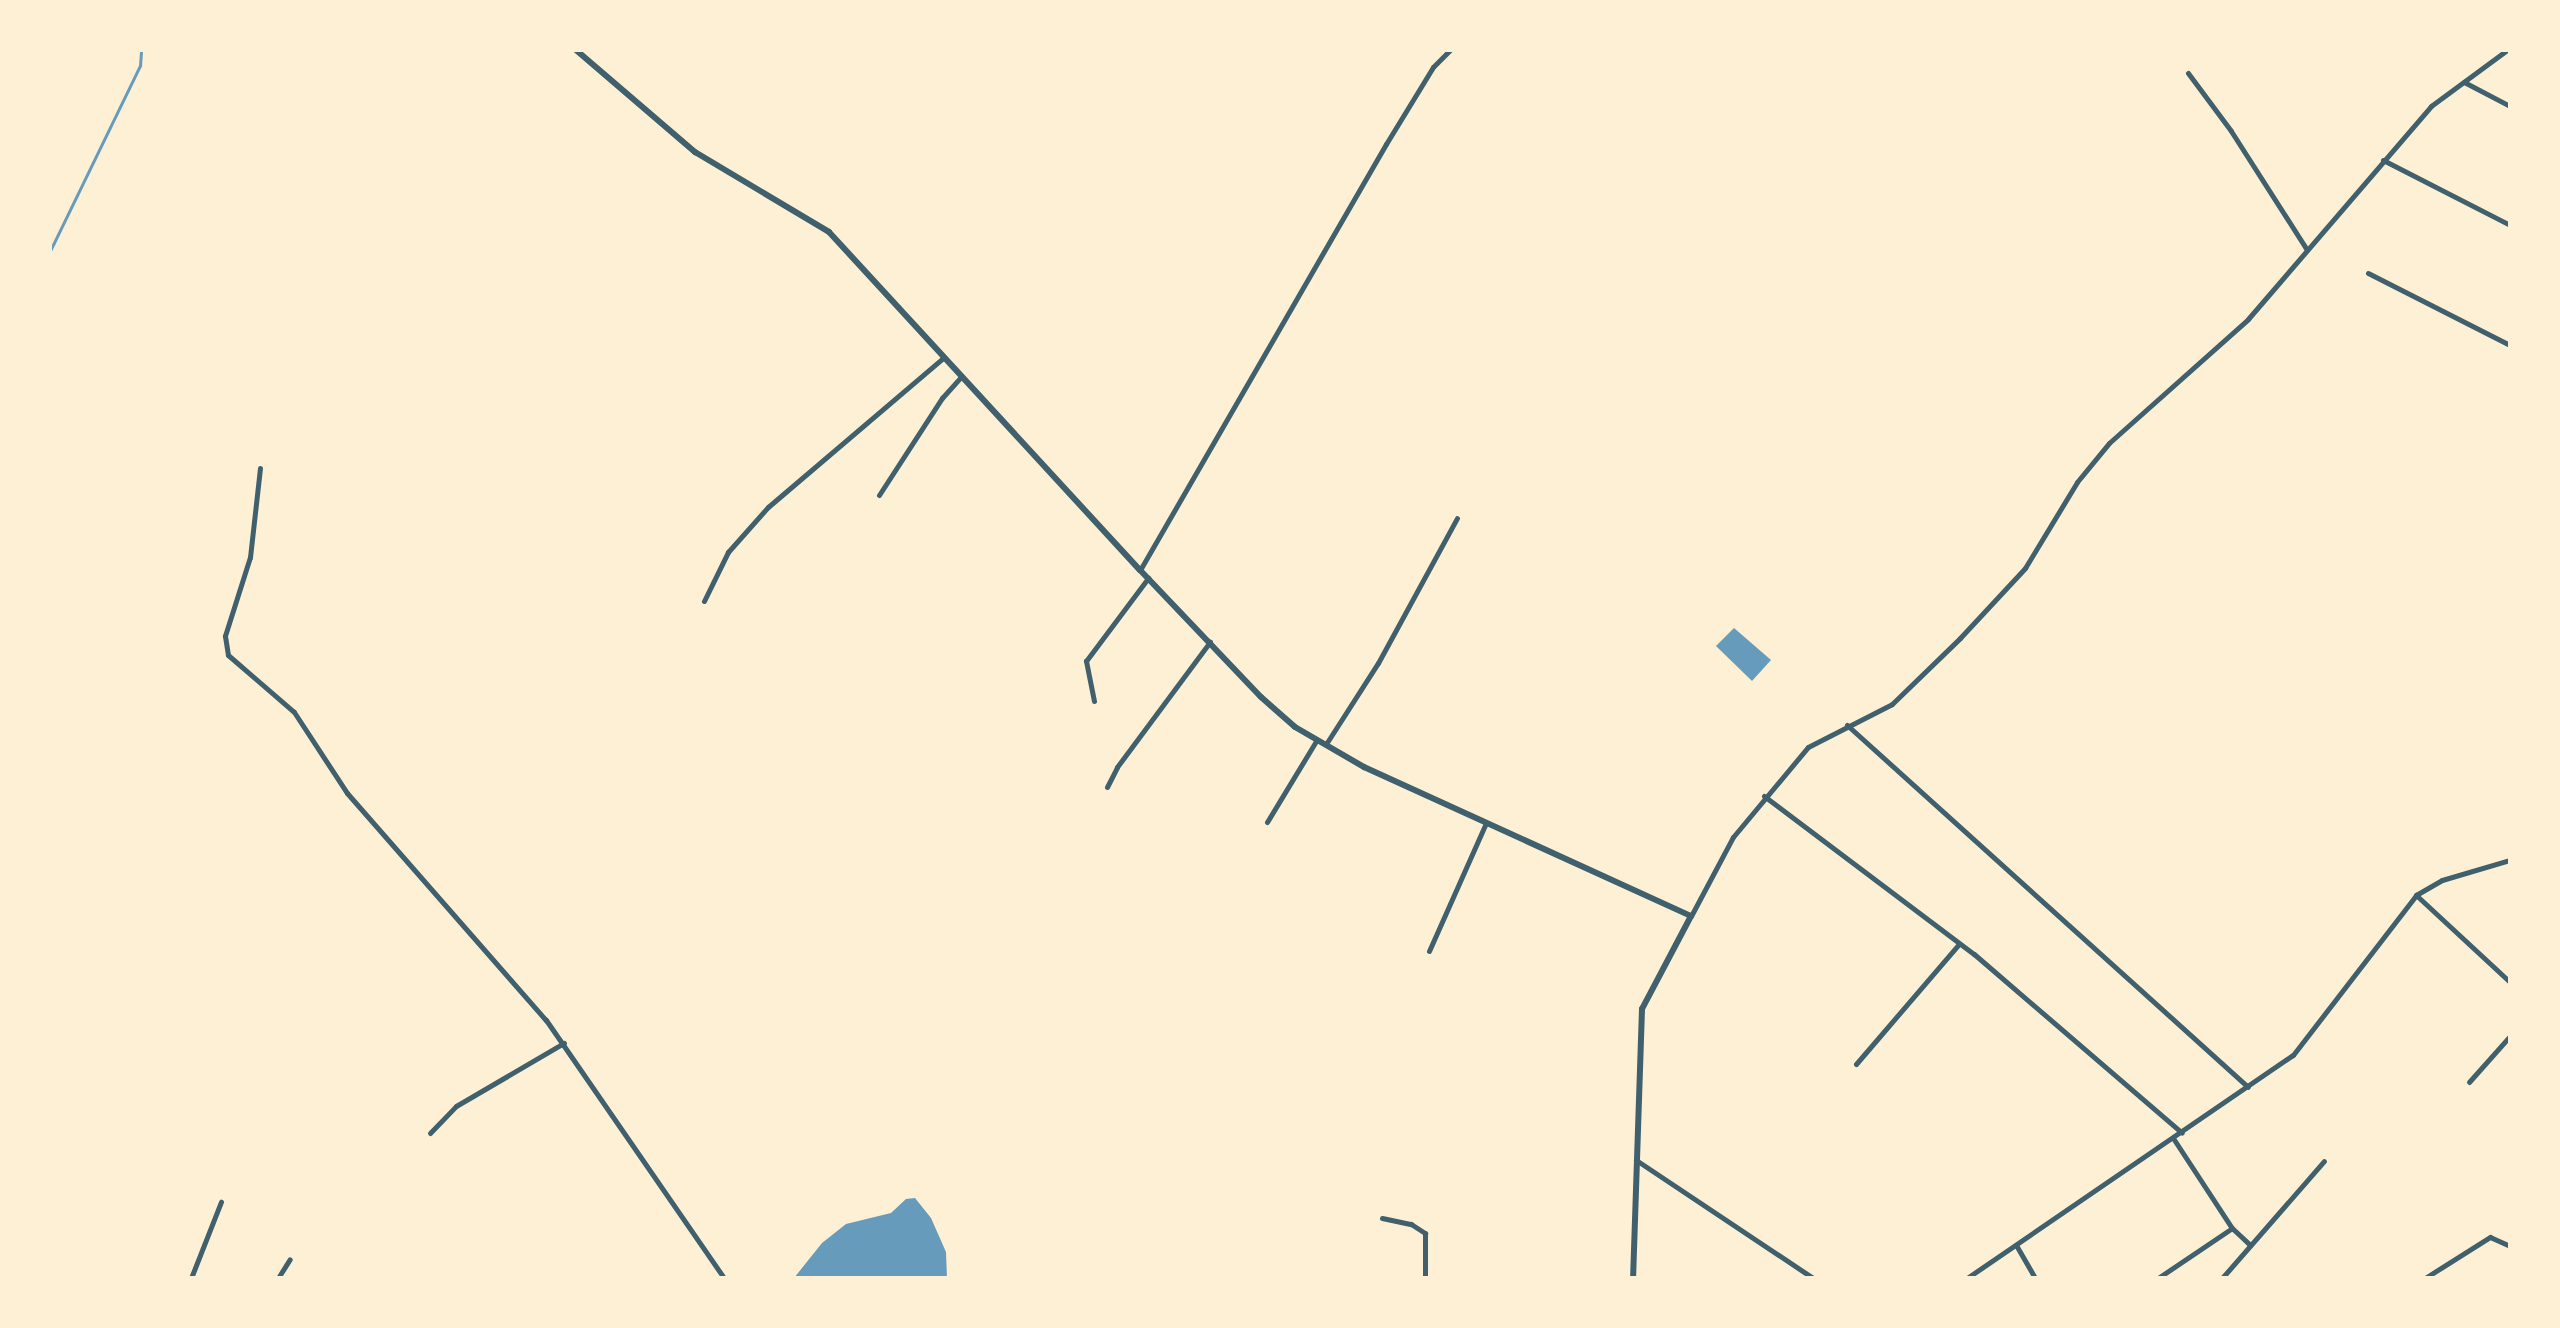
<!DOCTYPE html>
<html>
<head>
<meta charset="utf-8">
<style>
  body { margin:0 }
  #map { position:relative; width:2560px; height:1328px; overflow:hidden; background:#fdf0d5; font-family:"PT Serif",serif }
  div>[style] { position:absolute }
  .water>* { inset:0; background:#669bbc }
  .stream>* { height:2.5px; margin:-1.25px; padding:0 1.25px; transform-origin:1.25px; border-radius:1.25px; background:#669bbc }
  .minor>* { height:5px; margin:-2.5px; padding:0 2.5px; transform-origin:2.5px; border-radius:2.5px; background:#3f606c }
  .tertiary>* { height:6px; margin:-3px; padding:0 3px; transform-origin:3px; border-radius:3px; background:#3f606c }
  span { translate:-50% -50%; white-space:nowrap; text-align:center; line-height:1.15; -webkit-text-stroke:10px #fdf0d5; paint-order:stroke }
  .frame { position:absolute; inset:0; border:52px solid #fdf0d5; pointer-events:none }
</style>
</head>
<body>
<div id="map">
  <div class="water">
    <div style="clip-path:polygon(1734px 628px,1771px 660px,1752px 681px,1716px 646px)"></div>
    <div style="clip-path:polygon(915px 1198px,931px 1218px,946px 1252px,947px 1278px,794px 1278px,822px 1243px,846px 1224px,891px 1213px,906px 1199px)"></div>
  </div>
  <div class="stream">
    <div style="left:50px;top:251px;width:206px;rotate:-64.1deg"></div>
    <div style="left:140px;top:66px;width:16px;rotate:-86deg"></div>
  </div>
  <div class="minor">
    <div style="left:2188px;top:73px;width:72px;rotate:53.4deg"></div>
    <div style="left:2231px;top:131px;width:141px;rotate:57.4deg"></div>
    <div style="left:2464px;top:82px;width:52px;rotate:27.6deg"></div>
    <div style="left:2383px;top:160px;width:143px;rotate:27.1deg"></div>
    <div style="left:2368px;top:273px;width:159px;rotate:26.9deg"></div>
    <div style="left:260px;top:468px;width:90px;rotate:96.4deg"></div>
    <div style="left:250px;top:557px;width:83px;rotate:107.6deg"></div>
    <div style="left:225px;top:636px;width:19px;rotate:81deg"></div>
    <div style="left:228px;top:655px;width:87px;rotate:40.8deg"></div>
    <div style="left:294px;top:712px;width:97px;rotate:56.8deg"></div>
    <div style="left:347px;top:793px;width:302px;rotate:48.8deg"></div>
    <div style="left:546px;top:1020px;width:313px;rotate:55.4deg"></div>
    <div style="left:879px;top:495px;width:116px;rotate:-57deg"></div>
    <div style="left:942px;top:398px;width:28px;rotate:-48deg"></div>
    <div style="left:1140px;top:570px;width:492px;rotate:-60deg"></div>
    <div style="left:1386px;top:144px;width:90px;rotate:-58.6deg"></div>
    <div style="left:1433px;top:67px;width:24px;rotate:-45deg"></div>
    <div style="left:704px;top:601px;width:55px;rotate:-63.9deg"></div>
    <div style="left:728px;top:552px;width:60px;rotate:-48.4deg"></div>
    <div style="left:768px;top:507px;width:230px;rotate:-40.4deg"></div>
    <div style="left:1094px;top:701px;width:41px;rotate:-101.3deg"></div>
    <div style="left:1086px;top:661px;width:104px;rotate:-53.2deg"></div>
    <div style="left:1847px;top:725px;width:540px;rotate:42.07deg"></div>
    <div style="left:1326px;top:744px;width:96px;rotate:-57.3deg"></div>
    <div style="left:1378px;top:663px;width:165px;rotate:-61.4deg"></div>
    <div style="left:1107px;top:787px;width:22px;rotate:-63deg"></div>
    <div style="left:1117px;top:767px;width:156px;rotate:-53.4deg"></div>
    <div style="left:1764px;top:796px;width:263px;rotate:37deg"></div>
    <div style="left:1974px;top:954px;width:274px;rotate:40.7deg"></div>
    <div style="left:1267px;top:822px;width:95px;rotate:-58.8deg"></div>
    <div style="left:2416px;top:895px;width:128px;rotate:42.8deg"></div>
    <div style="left:1691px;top:916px;width:89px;rotate:-62deg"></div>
    <div style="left:1733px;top:837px;width:117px;rotate:-50.2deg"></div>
    <div style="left:1808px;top:747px;width:94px;rotate:-27.1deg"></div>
    <div style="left:1892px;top:704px;width:95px;rotate:-44.1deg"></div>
    <div style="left:1960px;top:638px;width:96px;rotate:-47.1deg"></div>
    <div style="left:2025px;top:568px;width:100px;rotate:-58.8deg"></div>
    <div style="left:2077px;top:482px;width:50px;rotate:-50.6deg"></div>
    <div style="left:2109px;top:443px;width:186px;rotate:-41.7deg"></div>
    <div style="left:2248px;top:319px;width:281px;rotate:-49.3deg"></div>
    <div style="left:2431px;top:106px;width:94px;rotate:-36.4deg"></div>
    <div style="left:1429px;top:951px;width:140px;rotate:-66deg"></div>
    <div style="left:1856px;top:1064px;width:158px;rotate:-49.4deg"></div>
    <div style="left:2469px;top:1082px;width:62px;rotate:-48.3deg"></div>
    <div style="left:430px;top:1133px;width:37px;rotate:-46deg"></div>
    <div style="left:456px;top:1106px;width:125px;rotate:-30.3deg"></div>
    <div style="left:2173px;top:1138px;width:108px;rotate:56.8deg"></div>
    <div style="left:2232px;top:1228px;width:25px;rotate:43deg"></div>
    <div style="left:1636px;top:1160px;width:213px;rotate:33.7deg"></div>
    <div style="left:1382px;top:1218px;width:30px;rotate:12deg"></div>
    <div style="left:1411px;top:1224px;width:17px;rotate:33deg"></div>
    <div style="left:1425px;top:1233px;width:45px;rotate:90deg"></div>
    <div style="left:2016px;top:1245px;width:38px;rotate:60deg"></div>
    <div style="left:191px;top:1278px;width:82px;rotate:-68.5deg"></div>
    <div style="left:278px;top:1278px;width:22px;rotate:-58deg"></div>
    <div style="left:1967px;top:1278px;width:395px;rotate:-34.4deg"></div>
    <div style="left:2293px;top:1055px;width:202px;rotate:-52.4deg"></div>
    <div style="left:2416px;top:895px;width:30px;rotate:-30deg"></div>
    <div style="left:2442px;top:880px;width:71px;rotate:-16.4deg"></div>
    <div style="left:2158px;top:1278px;width:89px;rotate:-34deg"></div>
    <div style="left:2222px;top:1278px;width:155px;rotate:-48.9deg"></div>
    <div style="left:2425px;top:1278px;width:77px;rotate:-32.2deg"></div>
    <div style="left:2490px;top:1237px;width:22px;rotate:24deg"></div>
  </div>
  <div class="tertiary">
    <div style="left:576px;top:50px;width:157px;rotate:40.6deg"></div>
    <div style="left:695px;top:152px;width:156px;rotate:30.8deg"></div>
    <div style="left:829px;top:232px;width:459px;rotate:47.4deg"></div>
    <div style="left:1140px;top:570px;width:175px;rotate:46.4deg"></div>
    <div style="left:1261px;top:697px;width:45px;rotate:41.4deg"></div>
    <div style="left:1295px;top:727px;width:80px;rotate:30.1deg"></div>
    <div style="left:1364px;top:767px;width:359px;rotate:24.5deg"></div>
    <div style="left:1691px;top:916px;width:105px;rotate:117.8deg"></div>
    <div style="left:1642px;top:1009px;width:269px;rotate:91.9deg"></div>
  </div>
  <div class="frame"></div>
</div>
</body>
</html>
